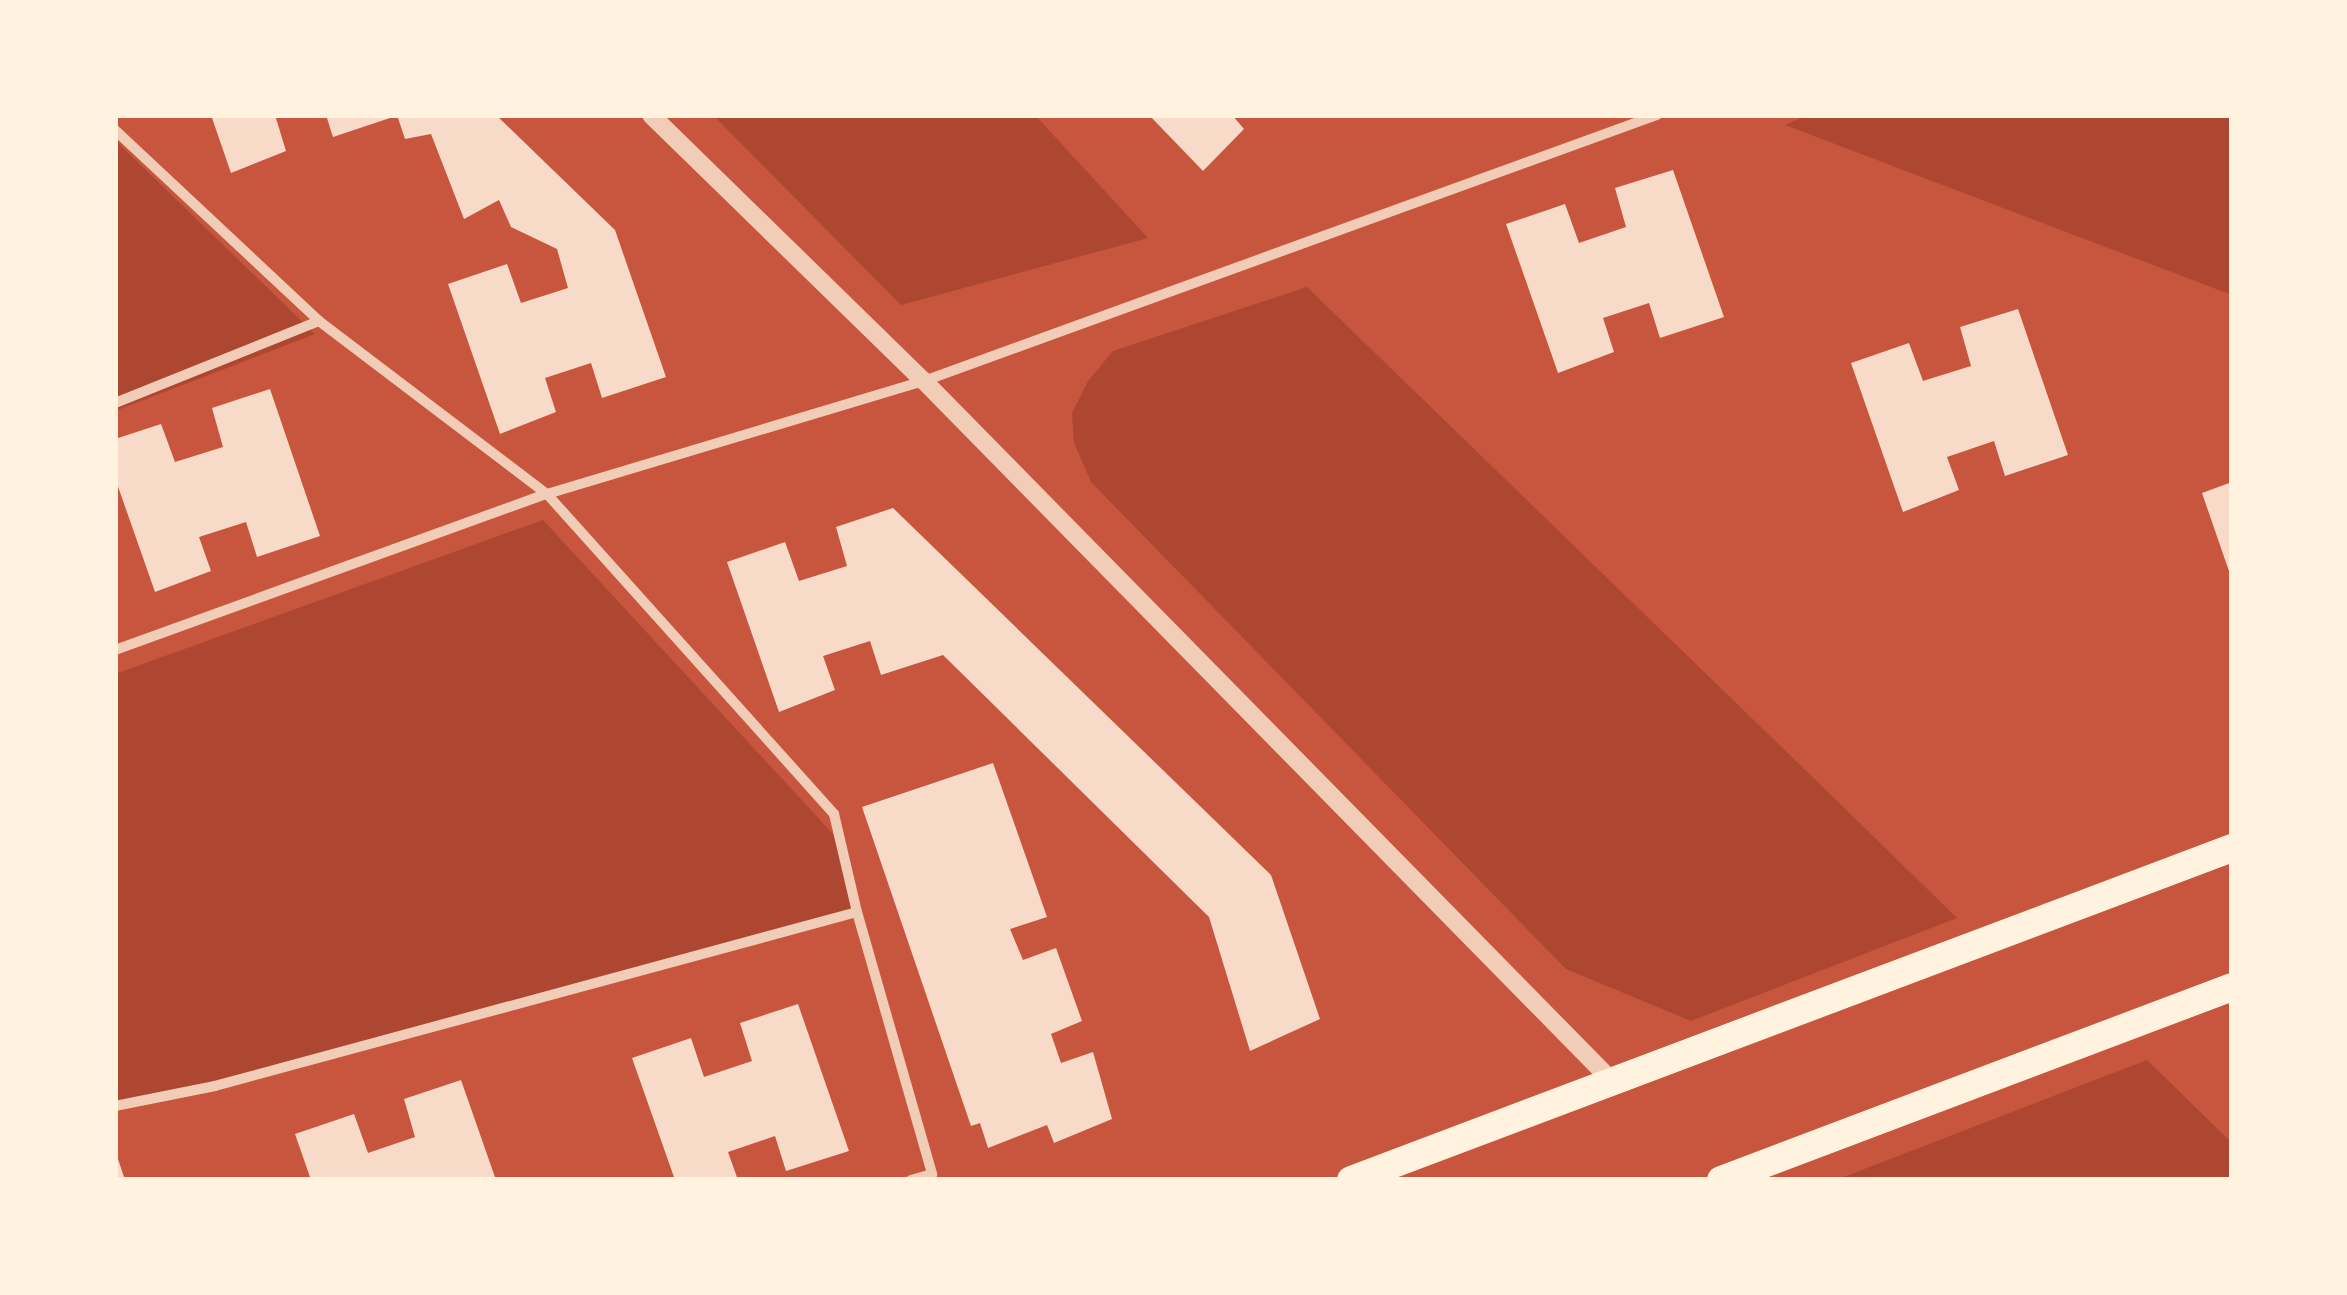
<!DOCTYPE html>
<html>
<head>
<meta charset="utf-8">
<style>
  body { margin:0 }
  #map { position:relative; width:2347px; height:1295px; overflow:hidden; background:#c8553d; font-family:"Golos Text",sans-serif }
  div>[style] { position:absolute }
  .green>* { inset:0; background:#ae4732 }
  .building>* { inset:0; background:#f7dbc8 }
  .minor>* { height:10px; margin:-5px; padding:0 5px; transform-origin:5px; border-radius:5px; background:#f1ccb7 }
  .tertiary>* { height:18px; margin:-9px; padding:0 9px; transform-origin:9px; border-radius:9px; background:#f1ccb7 }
  .trunk>* { height:28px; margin:-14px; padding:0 14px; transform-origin:14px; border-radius:14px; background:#fff3e0 }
  span { translate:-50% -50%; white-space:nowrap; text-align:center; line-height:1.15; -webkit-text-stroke:10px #fff3e0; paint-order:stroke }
  .frame { position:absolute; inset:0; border:118px solid #fff3e0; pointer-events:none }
</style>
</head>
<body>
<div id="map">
  <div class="green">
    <div style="clip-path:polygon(713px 115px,1035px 115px,1148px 238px,901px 305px)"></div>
    <div style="clip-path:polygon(1808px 115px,2232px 115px,2232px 295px,1785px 125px)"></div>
    <div style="clip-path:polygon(115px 140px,315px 334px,115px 411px)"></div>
    <div style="clip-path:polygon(1307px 287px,1831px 795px,1957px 918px,1691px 1021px,1566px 969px,1091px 482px,1074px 443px,1072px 413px,1088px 381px,1113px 351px)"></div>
    <div style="clip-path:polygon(543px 520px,834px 835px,857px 912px,215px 1086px,115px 1106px,115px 674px)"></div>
    <div style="clip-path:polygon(2147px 1060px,2232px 1143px,2232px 1180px,1836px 1180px)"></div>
  </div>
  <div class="building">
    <div style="clip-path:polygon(211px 115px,275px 115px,286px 151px,231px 173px)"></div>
    <div style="clip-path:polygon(326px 115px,396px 115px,396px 116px,333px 137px)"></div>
    <div style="clip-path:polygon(397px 115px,496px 115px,615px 230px,666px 377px,602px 398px,591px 363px,545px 378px,556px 412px,500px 434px,448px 284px,507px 264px,521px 303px,568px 288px,557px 249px,511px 227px,499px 200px,464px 219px,431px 134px,405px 139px)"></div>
    <div style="clip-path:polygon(1149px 115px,1232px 115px,1244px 129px,1203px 171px)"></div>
    <div style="clip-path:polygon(1673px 170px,1724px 317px,1660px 338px,1649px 303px,1603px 318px,1614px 352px,1558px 373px,1506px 224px,1565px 204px,1579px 243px,1626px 227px,1615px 188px)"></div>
    <div style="clip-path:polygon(2018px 309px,2068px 455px,2005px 476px,1994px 441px,1947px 457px,1959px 490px,1903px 512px,1851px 363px,1909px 343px,1923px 381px,1971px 366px,1960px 327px)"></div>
    <div style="clip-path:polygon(270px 389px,320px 536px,257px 557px,246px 522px,199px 537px,211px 571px,155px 592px,115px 478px,115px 439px,161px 424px,175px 462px,223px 447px,212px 408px)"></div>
    <div style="clip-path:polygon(2232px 482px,2232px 577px,2231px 577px,2202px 493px)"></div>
    <div style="clip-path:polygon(893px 508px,1271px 875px,1320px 1019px,1250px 1051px,1209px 917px,943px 655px,881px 675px,870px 641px,823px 656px,835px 690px,779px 712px,727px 562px,785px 542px,799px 581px,847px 566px,836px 527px)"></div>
    <div style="clip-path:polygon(993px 763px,1047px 917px,1010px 929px,1023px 960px,1056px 948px,1082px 1021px,1051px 1034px,1061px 1063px,1093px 1052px,1112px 1119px,1054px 1143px,1047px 1125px,988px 1148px,980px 1123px,971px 1126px,862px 807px)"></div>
    <div style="clip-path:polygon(798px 1004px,849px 1151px,786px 1171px,775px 1136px,728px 1152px,738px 1180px,675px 1180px,632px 1058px,691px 1038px,704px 1077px,752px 1061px,740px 1023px)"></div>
    <div style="clip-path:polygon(461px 1080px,496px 1180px,311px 1180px,295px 1134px,354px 1114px,368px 1153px,415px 1137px,404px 1099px)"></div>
    <div style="clip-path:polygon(116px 1153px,125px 1180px,115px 1180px)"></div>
  </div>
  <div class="minor">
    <div style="left:115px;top:130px;width:279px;rotate:43.1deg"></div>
    <div style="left:319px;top:321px;width:286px;rotate:37.2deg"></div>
    <div style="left:547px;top:494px;width:430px;rotate:48.1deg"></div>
    <div style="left:834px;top:814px;width:101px;rotate:76.8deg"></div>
    <div style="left:857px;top:912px;width:665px;rotate:164.84deg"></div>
    <div style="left:215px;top:1086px;width:102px;rotate:168.7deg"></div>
    <div style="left:115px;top:403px;width:220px;rotate:-21.9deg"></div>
    <div style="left:115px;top:650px;width:459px;rotate:-19.9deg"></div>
    <div style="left:547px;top:494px;width:394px;rotate:-16.7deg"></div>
    <div style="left:924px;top:381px;width:780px;rotate:-19.95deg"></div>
    <div style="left:857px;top:912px;width:273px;rotate:74deg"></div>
    <div style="left:932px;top:1174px;width:22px;rotate:164deg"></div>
  </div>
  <div class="tertiary">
    <div style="left:651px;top:115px;width:381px;rotate:44.3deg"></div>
    <div style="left:924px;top:381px;width:982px;rotate:45.5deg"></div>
  </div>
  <div class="trunk">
    <div style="left:1351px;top:1180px;width:941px;rotate:-20.65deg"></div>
    <div style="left:1721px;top:1180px;width:546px;rotate:-20.69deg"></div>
  </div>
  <div class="frame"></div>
</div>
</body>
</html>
